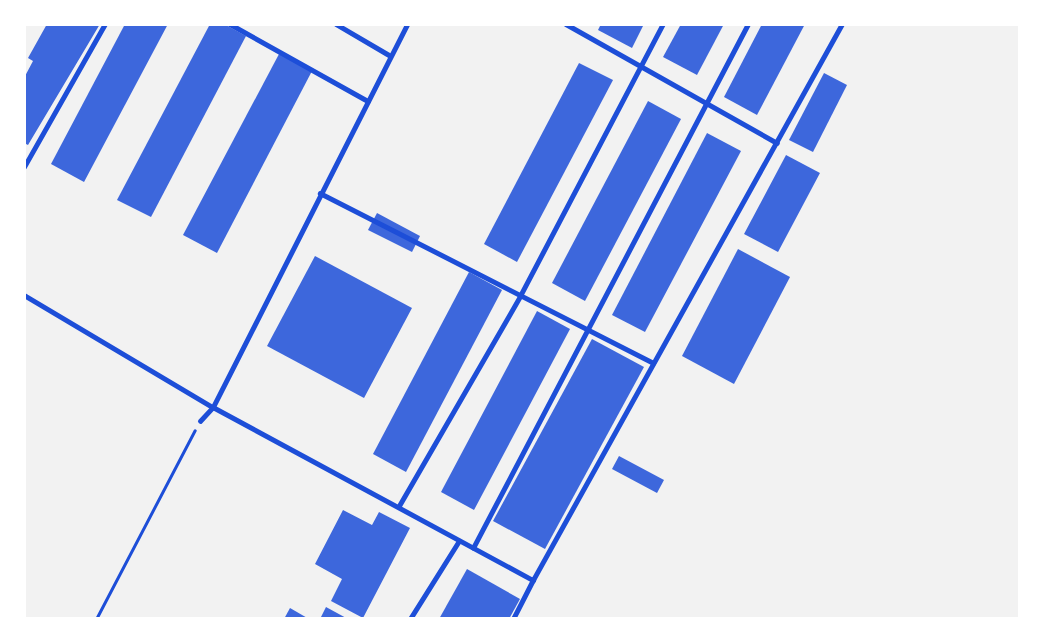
<!DOCTYPE html>
<html>
<head>
<meta charset="utf-8">
<style>
  body { margin:0 }
  #map { position:relative; width:1044px; height:643px; overflow:hidden; background:#f2f2f2; font-family:Figtree,sans-serif }
  div>[style] { position:absolute }
  .building>* { inset:0; background:#3d67dc }
  .path>* { height:3px; margin:-1.5px; padding:0 1.5px; transform-origin:1.5px; border-radius:1.5px; background:#1d4ed8 }
  .service>* { height:4.5px; margin:-2.25px; padding:0 2.25px; transform-origin:2.25px; border-radius:2.25px; background:#1d4ed8 }
  span { translate:-50% -50%; white-space:nowrap; text-align:center; line-height:1.15; -webkit-text-stroke:6px #fff; paint-order:stroke }
  .frame { position:absolute; inset:0; border:26px solid #fff; pointer-events:none }
</style>
</head>
<body>
<div id="map">
  <div class="building">
    <div style="clip-path:polygon(47px 24px,100px 24px,28px 145px,24px 143px,24px 78px,33px 61px,28px 58px)"></div>
    <div style="clip-path:polygon(125px 24px,168px 24px,84px 182px,51px 164px)"></div>
    <div style="clip-path:polygon(210px 24px,224px 24px,246px 36px,151px 217px,117px 200px)"></div>
    <div style="clip-path:polygon(601px 24px,644px 24px,632px 48px,598px 30px)"></div>
    <div style="clip-path:polygon(681px 24px,724px 24px,697px 75px,663px 57px)"></div>
    <div style="clip-path:polygon(762px 24px,805px 24px,757px 115px,724px 97px)"></div>
    <div style="clip-path:polygon(279px 54px,312px 71px,217px 253px,183px 235px)"></div>
    <div style="clip-path:polygon(579px 63px,613px 80px,517px 262px,484px 244px)"></div>
    <div style="clip-path:polygon(824px 73px,847px 85px,813px 152px,789px 140px)"></div>
    <div style="clip-path:polygon(648px 101px,681px 119px,585px 301px,552px 283px)"></div>
    <div style="clip-path:polygon(707px 133px,741px 151px,645px 332px,612px 315px)"></div>
    <div style="clip-path:polygon(786px 155px,820px 173px,778px 252px,744px 234px)"></div>
    <div style="clip-path:polygon(377px 213px,420px 236px,412px 252px,368px 230px)"></div>
    <div style="clip-path:polygon(738px 249px,790px 277px,734px 384px,682px 356px)"></div>
    <div style="clip-path:polygon(315px 256px,412px 308px,364px 398px,267px 346px)"></div>
    <div style="clip-path:polygon(469px 272px,502px 290px,406px 472px,373px 454px)"></div>
    <div style="clip-path:polygon(537px 311px,570px 329px,474px 510px,441px 492px)"></div>
    <div style="clip-path:polygon(592px 339px,644px 367px,545px 549px,493px 521px)"></div>
    <div style="clip-path:polygon(619px 456px,664px 480px,657px 493px,612px 469px)"></div>
    <div style="clip-path:polygon(343px 510px,372px 525px,379px 512px,410px 528px,363px 618px,331px 601px,342px 579px,315px 564px)"></div>
    <div style="clip-path:polygon(467px 569px,520px 599px,509px 619px,439px 619px)"></div>
    <div style="clip-path:polygon(326px 607px,348px 619px,320px 619px)"></div>
    <div style="clip-path:polygon(290px 608px,309px 619px,284px 619px)"></div>
  </div>
  <div class="path">
    <div style="left:96px;top:619px;width:213px;rotate:-62.4deg"></div>
  </div>
  <div class="service">
    <div style="left:230px;top:24px;width:158px;rotate:29.2deg"></div>
    <div style="left:336px;top:24px;width:61px;rotate:30.3deg"></div>
    <div style="left:566px;top:24px;width:242px;rotate:29.4deg"></div>
    <div style="left:24px;top:167px;width:164px;rotate:-60.5deg"></div>
    <div style="left:320px;top:193px;width:374px;rotate:27deg"></div>
    <div style="left:24px;top:295px;width:220px;rotate:30.7deg"></div>
    <div style="left:213px;top:407px;width:364px;rotate:28.4deg"></div>
    <div style="left:533px;top:580px;width:636px;rotate:-60.94deg"></div>
    <div style="left:200px;top:421px;width:19px;rotate:-47deg"></div>
    <div style="left:213px;top:407px;width:429px;rotate:-63.1deg"></div>
    <div style="left:399px;top:506px;width:242px;rotate:-60deg"></div>
    <div style="left:520px;top:296px;width:307px;rotate:-62.3deg"></div>
    <div style="left:473px;top:548px;width:592px;rotate:-62.31deg"></div>
    <div style="left:410px;top:619px;width:92px;rotate:-57.9deg"></div>
    <div style="left:513px;top:619px;width:44px;rotate:-62.9deg"></div>
  </div>
  <div class="frame"></div>
</div>
</body>
</html>
